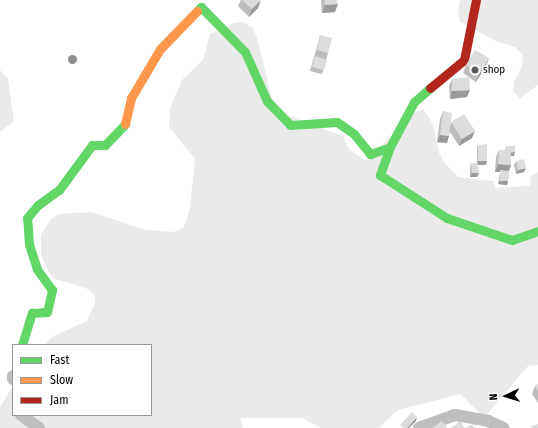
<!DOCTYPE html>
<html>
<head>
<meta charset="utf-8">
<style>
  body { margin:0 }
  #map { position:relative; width:538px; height:428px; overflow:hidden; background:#fff; font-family:"Fira Sans Condensed",sans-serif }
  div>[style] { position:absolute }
  .green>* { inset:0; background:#eaeaea }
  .street>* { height:12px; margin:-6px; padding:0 6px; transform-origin:6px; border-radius:6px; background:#bebebe }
  .fast>* { height:9px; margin:-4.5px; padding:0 4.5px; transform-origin:4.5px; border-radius:4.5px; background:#63d668 }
  .slow>* { height:9px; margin:-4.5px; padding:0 4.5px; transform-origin:4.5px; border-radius:4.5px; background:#ff974d }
  .jam>* { height:9px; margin:-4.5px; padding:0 4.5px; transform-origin:4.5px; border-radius:4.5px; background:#b3261e }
  .trees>* { width:9px; height:9px; margin:-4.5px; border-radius:50%; background:#8d8d8d }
  .wall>* { inset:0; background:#bdbdbd }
  .shaded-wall>* { inset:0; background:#9a9a9a }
  .building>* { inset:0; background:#dcdcdc }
  .dots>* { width:11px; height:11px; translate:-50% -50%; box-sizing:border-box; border:2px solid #fff; border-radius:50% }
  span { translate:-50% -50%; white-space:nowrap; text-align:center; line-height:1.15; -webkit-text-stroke:3.5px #fff; paint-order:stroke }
  .poi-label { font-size:11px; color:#000 }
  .left { translate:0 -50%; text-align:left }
  .legend { position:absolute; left:12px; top:344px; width:140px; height:72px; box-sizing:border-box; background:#fff; border:1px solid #999; margin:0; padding:5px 7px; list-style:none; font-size:12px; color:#000 }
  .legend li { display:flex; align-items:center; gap:8px; height:20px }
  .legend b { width:20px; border:1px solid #999 }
  .north { position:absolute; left:486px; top:376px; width:40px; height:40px; -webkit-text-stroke:3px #fff; paint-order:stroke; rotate:266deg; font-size:11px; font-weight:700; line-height:16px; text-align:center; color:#000 }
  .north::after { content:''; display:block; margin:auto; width:14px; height:18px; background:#000; clip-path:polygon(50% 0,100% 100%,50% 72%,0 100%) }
</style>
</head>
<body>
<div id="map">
  <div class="green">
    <div style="clip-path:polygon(460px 0,538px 0,538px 85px,520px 98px,513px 91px,514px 81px,523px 64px,522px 54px,515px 47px,496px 41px,460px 22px,458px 12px)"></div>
    <div style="clip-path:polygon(243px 22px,252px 27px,257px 37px,271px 96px,281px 113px,343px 136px,349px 149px,366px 161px,414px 113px,423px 109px,433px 124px,439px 153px,444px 162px,458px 177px,494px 181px,495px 188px,530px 186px,531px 176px,538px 172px,538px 365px,528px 366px,484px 418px,461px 394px,398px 410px,379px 428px,321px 428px,302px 418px,240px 418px,243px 428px,0 428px,0 407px,13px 386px,13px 415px,151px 415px,151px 345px,45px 345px,52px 337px,87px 321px,95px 303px,94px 294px,86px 288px,55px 279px,48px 271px,41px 255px,41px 235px,51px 219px,59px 214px,92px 212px,145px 230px,174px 232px,184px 227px,190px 208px,195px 159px,169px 127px,170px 108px,182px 80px,203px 60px,210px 34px,234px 23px)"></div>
    <div style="clip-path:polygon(0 70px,8px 79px,14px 121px,0 132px)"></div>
  </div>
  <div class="street">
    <div style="left:13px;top:376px;width:3px;rotate:90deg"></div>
    <div style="left:21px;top:415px;width:22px;rotate:36deg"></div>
    <div style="left:419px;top:428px;width:38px;rotate:-20deg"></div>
    <div style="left:455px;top:415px;width:34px;rotate:10deg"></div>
    <div style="left:488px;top:421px;width:17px;rotate:24deg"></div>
  </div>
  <div class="fast">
    <div style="left:197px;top:11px;width:6px;rotate:-45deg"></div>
    <div style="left:201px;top:7px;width:63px;rotate:45.6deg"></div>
    <div style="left:245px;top:52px;width:54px;rotate:65.8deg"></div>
    <div style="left:267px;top:101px;width:33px;rotate:46deg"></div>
    <div style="left:290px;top:125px;width:47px;rotate:-3.7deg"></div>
    <div style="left:337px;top:122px;width:21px;rotate:35deg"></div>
    <div style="left:354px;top:134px;width:26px;rotate:51deg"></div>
    <div style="left:370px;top:154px;width:21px;rotate:-19deg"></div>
    <div style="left:430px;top:88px;width:21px;rotate:139deg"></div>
    <div style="left:414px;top:102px;width:51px;rotate:118.1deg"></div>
    <div style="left:390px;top:147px;width:30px;rotate:110deg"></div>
    <div style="left:380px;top:175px;width:80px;rotate:32.7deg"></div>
    <div style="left:447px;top:218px;width:69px;rotate:18.7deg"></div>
    <div style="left:512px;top:240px;width:28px;rotate:-19deg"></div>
    <div style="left:22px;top:345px;width:34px;rotate:-73deg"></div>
    <div style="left:32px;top:313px;width:15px;rotate:-4deg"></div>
    <div style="left:47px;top:312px;width:23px;rotate:-77deg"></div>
    <div style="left:52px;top:290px;width:26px;rotate:-126deg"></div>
    <div style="left:37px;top:269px;width:26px;rotate:-108deg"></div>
    <div style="left:29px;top:244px;width:26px;rotate:-94deg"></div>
    <div style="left:27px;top:218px;width:17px;rotate:-50deg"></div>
    <div style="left:38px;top:205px;width:26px;rotate:-36deg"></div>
    <div style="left:59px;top:190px;width:56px;rotate:-53.7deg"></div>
    <div style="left:92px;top:145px;width:13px"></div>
    <div style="left:105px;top:145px;width:29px;rotate:-46deg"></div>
  </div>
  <div class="slow">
    <div style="left:125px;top:124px;width:27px;rotate:-77deg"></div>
    <div style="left:131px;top:98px;width:57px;rotate:-59.4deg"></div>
    <div style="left:160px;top:49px;width:53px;rotate:-45.8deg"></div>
  </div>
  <div class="jam">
    <div style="left:430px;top:88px;width:44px;rotate:-39.5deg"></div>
    <div style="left:464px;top:60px;width:61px;rotate:-78.7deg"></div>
  </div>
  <div class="trees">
    <div style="left:72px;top:59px"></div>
  </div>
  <div class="wall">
    <div style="clip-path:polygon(241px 0,260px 0,258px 8px,249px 17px,238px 6px)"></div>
    <div style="clip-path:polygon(321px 0,337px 0,335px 12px,322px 13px)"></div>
    <div style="clip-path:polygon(320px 35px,328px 53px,326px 60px,327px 60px,322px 74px,310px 71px,318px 43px)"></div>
    <div style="clip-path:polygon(466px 65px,486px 66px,476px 82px,463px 73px)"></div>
    <div style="clip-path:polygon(452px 79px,467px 97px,450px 99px,449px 86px)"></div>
    <div style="clip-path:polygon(443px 111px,451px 125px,451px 122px,472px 138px,459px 146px,450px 132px,447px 143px,437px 142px,440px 119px)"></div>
    <div style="clip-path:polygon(478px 145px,486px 165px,478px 165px,477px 177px,470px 177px,470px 167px,471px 163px,477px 163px,477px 148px)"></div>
    <div style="clip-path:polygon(506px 146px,514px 156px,511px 156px,511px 165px,509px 171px,508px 181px,507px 185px,498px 184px,500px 172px,495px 172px,496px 157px,499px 150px,505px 150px)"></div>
    <div style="clip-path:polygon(516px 161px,524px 172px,516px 174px,514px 165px)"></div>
    <div style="clip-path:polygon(538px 384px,538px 403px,532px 394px,535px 386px)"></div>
  </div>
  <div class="shaded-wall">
    <div style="clip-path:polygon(261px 0,258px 8px,249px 17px,252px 9px)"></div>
    <div style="clip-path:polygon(338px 4px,335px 12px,322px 13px,325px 5px)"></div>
    <div style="clip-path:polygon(489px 58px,486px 66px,476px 82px,479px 74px)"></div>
    <div style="clip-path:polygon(470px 90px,467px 97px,450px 99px,452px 91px)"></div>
    <div style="clip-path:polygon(475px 131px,472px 138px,459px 146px,462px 139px)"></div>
    <div style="clip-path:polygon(440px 135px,449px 136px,447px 143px,437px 142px)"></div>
    <div style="clip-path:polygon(515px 152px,514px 156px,505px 156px,506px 153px)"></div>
    <div style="clip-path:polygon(478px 161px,487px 161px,486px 165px,477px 165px)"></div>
    <div style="clip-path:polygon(498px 164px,511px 165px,508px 172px,500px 170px,500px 172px,495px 172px)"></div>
    <div style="clip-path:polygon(526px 168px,524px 172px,516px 174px,518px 170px)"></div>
    <div style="clip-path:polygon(472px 173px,479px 173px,477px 177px,470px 177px)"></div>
    <div style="clip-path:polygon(500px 181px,508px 181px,507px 185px,498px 184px)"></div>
    <div style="clip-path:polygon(417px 417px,416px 421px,409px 428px,407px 428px)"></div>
  </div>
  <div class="building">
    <div style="clip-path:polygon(242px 0,261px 0,252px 9px)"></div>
    <div style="clip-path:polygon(325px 0,337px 0,338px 4px,325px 5px)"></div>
    <div style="clip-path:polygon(320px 35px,332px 38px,328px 53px,317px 50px)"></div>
    <div style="clip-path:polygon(475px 50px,489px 58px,479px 74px,466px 65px)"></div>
    <div style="clip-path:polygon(315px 56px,327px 60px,324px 70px,312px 67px)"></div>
    <div style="clip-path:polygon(469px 77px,470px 90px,452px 91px,452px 79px)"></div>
    <div style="clip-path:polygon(443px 111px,452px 113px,449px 136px,440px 135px)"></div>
    <div style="clip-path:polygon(464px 114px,475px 131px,462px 139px,451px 122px)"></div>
    <div style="clip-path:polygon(487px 144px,487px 161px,478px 161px,478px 145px)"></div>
    <div style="clip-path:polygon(506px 146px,515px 146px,515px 152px,511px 152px,511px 150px,506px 150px)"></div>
    <div style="clip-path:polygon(499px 150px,511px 150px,511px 165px,498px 164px)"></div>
    <div style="clip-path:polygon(524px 159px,526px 168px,518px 170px,516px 161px)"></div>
    <div style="clip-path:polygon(471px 163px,478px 163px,479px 173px,472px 173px)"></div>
    <div style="clip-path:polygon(500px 170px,509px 171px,508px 181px,500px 181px)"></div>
    <div style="clip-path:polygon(538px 384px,538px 391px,535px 386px)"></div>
    <div style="clip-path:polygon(412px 412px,417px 417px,407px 428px,404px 428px,400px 425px)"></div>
    <div style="clip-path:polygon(442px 421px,447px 428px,432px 428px)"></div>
    <div style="clip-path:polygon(460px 421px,465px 428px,451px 428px)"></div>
    <div style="clip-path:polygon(472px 424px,475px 428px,466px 428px)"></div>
    <div style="clip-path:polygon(538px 424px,538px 428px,532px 428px,531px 426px)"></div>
  </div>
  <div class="dots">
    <div style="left:475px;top:70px;background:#595959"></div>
  </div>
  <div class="poi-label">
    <span class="left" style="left:483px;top:70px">shop</span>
  </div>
  <ul class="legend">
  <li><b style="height:5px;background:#63d668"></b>Fast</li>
  <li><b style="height:5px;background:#ff974d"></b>Slow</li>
  <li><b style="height:5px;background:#b3261e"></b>Jam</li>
  </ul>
  <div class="north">N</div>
</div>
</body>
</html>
